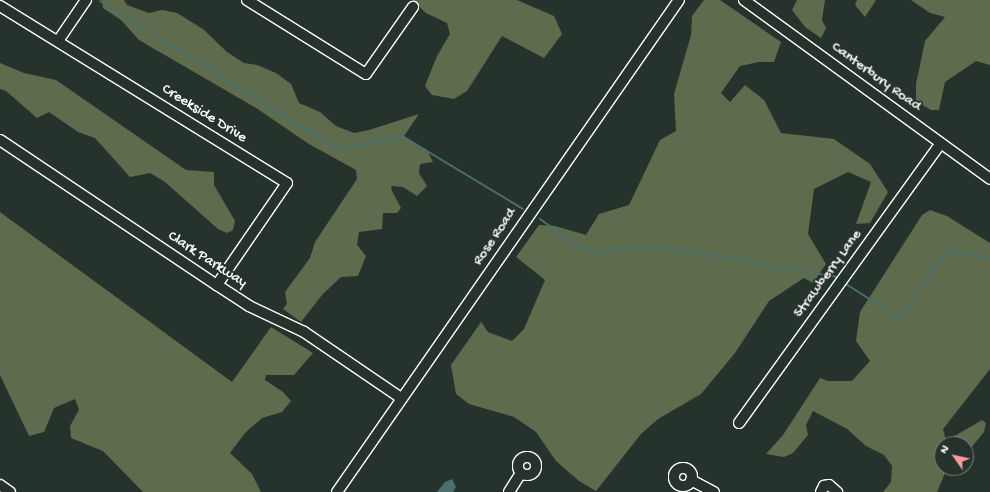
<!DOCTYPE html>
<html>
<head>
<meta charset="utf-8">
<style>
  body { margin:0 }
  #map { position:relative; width:990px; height:492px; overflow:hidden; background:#26332d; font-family:"Gochi Hand",sans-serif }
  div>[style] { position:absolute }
  .green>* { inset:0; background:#5e6b4c }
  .water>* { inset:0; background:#4a6f6f }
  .stream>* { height:2px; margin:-1px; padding:0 1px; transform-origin:1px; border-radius:1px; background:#4a6f6f }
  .roads { filter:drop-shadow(1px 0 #fff) drop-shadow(-1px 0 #fff) drop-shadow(0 1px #fff) drop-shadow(0 -1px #fff) }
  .minor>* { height:10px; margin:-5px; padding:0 5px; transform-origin:5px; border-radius:5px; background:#26332d }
  .minor>.ring { margin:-5px; padding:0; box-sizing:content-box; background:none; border:10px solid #26332d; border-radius:50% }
  span { translate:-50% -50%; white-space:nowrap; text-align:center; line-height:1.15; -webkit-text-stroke:4px #26332d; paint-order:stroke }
  .street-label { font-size:15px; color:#fff }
  .north { position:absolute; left:934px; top:436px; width:40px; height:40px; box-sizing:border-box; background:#26332d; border:1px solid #7d8581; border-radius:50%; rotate:304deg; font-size:11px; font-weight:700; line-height:16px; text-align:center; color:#fff }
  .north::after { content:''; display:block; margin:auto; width:14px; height:18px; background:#ff9aa2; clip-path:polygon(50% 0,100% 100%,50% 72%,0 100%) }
</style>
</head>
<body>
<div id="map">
  <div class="green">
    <div style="clip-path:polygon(102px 0,124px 0,127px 5px,149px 13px,162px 10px,177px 13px,203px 29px,227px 52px,244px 63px,257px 65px,276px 73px,291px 84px,299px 103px,320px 112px,336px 126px,354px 133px,369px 130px,419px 114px,404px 136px,427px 150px,433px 162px,420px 164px,419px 173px,427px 186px,417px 196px,403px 187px,392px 186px,391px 189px,401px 208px,397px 213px,383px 213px,382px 229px,359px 232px,357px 245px,366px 256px,358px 276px,341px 277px,322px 295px,301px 322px,283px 309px,287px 304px,285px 292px,310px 258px,315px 242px,357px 179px,356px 170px,309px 144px,256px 108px,139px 40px,121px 20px,103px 8px)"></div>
    <div style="clip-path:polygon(412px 0,517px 0,554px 16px,562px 34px,544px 58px,502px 36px,467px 91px,454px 99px,432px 95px,425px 86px,437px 56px,450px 34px,447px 23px,426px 13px)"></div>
    <div style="clip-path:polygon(704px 0,720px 0,781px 42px,774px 62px,759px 62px,740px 66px,721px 93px,730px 102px,745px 85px,764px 100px,781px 133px,834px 139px,870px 164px,888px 192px,870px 223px,856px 224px,871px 182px,848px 172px,814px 189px,808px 234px,826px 264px,813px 283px,804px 278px,769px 301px,735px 353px,701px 394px,658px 419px,641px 434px,596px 491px,579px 481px,556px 461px,536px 432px,514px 417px,469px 404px,456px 394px,451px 365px,481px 322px,488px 332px,512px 341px,524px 329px,545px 280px,516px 257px,539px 225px,555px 226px,586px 235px,599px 214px,629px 205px,660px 140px,676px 131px,674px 94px,691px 35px,692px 16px)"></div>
    <div style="clip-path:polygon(797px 0,825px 0,822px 20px,826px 28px,821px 38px,805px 27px,792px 10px)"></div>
    <div style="clip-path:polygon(857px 0,876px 0,865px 17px,855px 5px)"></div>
    <div style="clip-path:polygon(911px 0,990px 0,990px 65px,976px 61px,945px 82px,939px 110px,931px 110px,916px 101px,916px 84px,925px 41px,945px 17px,930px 13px)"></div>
    <div style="clip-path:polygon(0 63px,24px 73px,56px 80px,186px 170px,214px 172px,214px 185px,235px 221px,233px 230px,227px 233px,218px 229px,165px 182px,150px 173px,130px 177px,95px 138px,78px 132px,49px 112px,37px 118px,6px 91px,0 89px)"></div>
    <div style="clip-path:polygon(930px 210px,947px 216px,990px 243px,990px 369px,943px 429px,946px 441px,982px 420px,986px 423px,984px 432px,966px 454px,966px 444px,942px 444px,942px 468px,951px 468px,945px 473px,937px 492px,883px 492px,891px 482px,892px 466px,884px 455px,866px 446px,847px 429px,813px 411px,806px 425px,808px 435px,793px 453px,784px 457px,766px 454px,783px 435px,820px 378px,828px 381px,852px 381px,870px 361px,856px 341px,860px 312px,922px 215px)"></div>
    <div style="clip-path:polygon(0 212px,232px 382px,271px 327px,313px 353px,294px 375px,266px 375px,265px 380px,283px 392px,291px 401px,282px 412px,262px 418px,245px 433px,230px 453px,252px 474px,261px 492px,143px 492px,103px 451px,71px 438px,70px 426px,79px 410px,75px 399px,54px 408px,44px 432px,29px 436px,0 375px)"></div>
  </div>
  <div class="water">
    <div style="clip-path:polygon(452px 479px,456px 487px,453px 492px,437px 492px,445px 482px)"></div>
  </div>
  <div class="stream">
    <div style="left:100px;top:1px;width:281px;rotate:32deg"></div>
    <div style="left:338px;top:150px;width:66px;rotate:-12.3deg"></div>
    <div style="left:402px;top:136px;width:141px;rotate:31.1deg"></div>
    <div style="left:540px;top:219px;width:49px;rotate:35.9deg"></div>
    <div style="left:580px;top:248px;width:12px;rotate:20deg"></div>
    <div style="left:591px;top:252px;width:69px;rotate:-4.1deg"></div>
    <div style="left:660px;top:247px;width:180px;rotate:9.6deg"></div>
    <div style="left:846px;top:284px;width:63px;rotate:32.7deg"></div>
    <div style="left:899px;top:318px;width:84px;rotate:-54.2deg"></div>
    <div style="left:948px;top:250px;width:43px;rotate:10.8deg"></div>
  </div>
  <div class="roads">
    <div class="minor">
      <div style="left:247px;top:0;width:140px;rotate:31.9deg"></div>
      <div style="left:366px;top:74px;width:82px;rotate:-55deg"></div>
      <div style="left:744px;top:0;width:304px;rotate:36deg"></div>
      <div style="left:0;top:6px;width:337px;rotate:31.7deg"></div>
      <div style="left:287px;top:183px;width:124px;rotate:124.5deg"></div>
      <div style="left:58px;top:41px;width:50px;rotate:-55.7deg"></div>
      <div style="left:0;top:140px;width:261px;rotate:33.8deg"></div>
      <div style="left:217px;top:285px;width:38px;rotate:33deg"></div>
      <div style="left:249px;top:306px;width:61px;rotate:25.3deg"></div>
      <div style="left:304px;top:332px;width:117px;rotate:34.2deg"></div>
      <div style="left:739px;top:423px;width:345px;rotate:-54.2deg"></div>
      <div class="ring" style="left:518px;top:457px;width:8px;height:8px"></div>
      <div class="ring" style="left:674px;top:468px;width:8px;height:8px"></div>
      <div style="left:691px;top:480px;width:26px;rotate:28deg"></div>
      <div style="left:0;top:485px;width:12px;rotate:35deg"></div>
      <div style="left:337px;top:492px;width:599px;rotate:-55.2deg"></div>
      <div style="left:509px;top:492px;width:22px;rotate:-58deg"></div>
      <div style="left:821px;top:492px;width:7px;rotate:-63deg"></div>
      <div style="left:824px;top:486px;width:5px;rotate:-11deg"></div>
      <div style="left:829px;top:485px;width:11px;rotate:41deg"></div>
    </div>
  </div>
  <div class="street-label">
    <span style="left:876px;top:77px;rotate:36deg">Canterbury Road</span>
    <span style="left:204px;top:114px;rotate:32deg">Creekside Drive</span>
    <span style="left:495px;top:237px;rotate:-56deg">Rose Road</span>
    <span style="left:207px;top:260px;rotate:33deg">Clark Parkway</span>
    <span style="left:828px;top:274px;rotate:-54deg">Strawberry Lane</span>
  </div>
  <div class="north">N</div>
</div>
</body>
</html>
